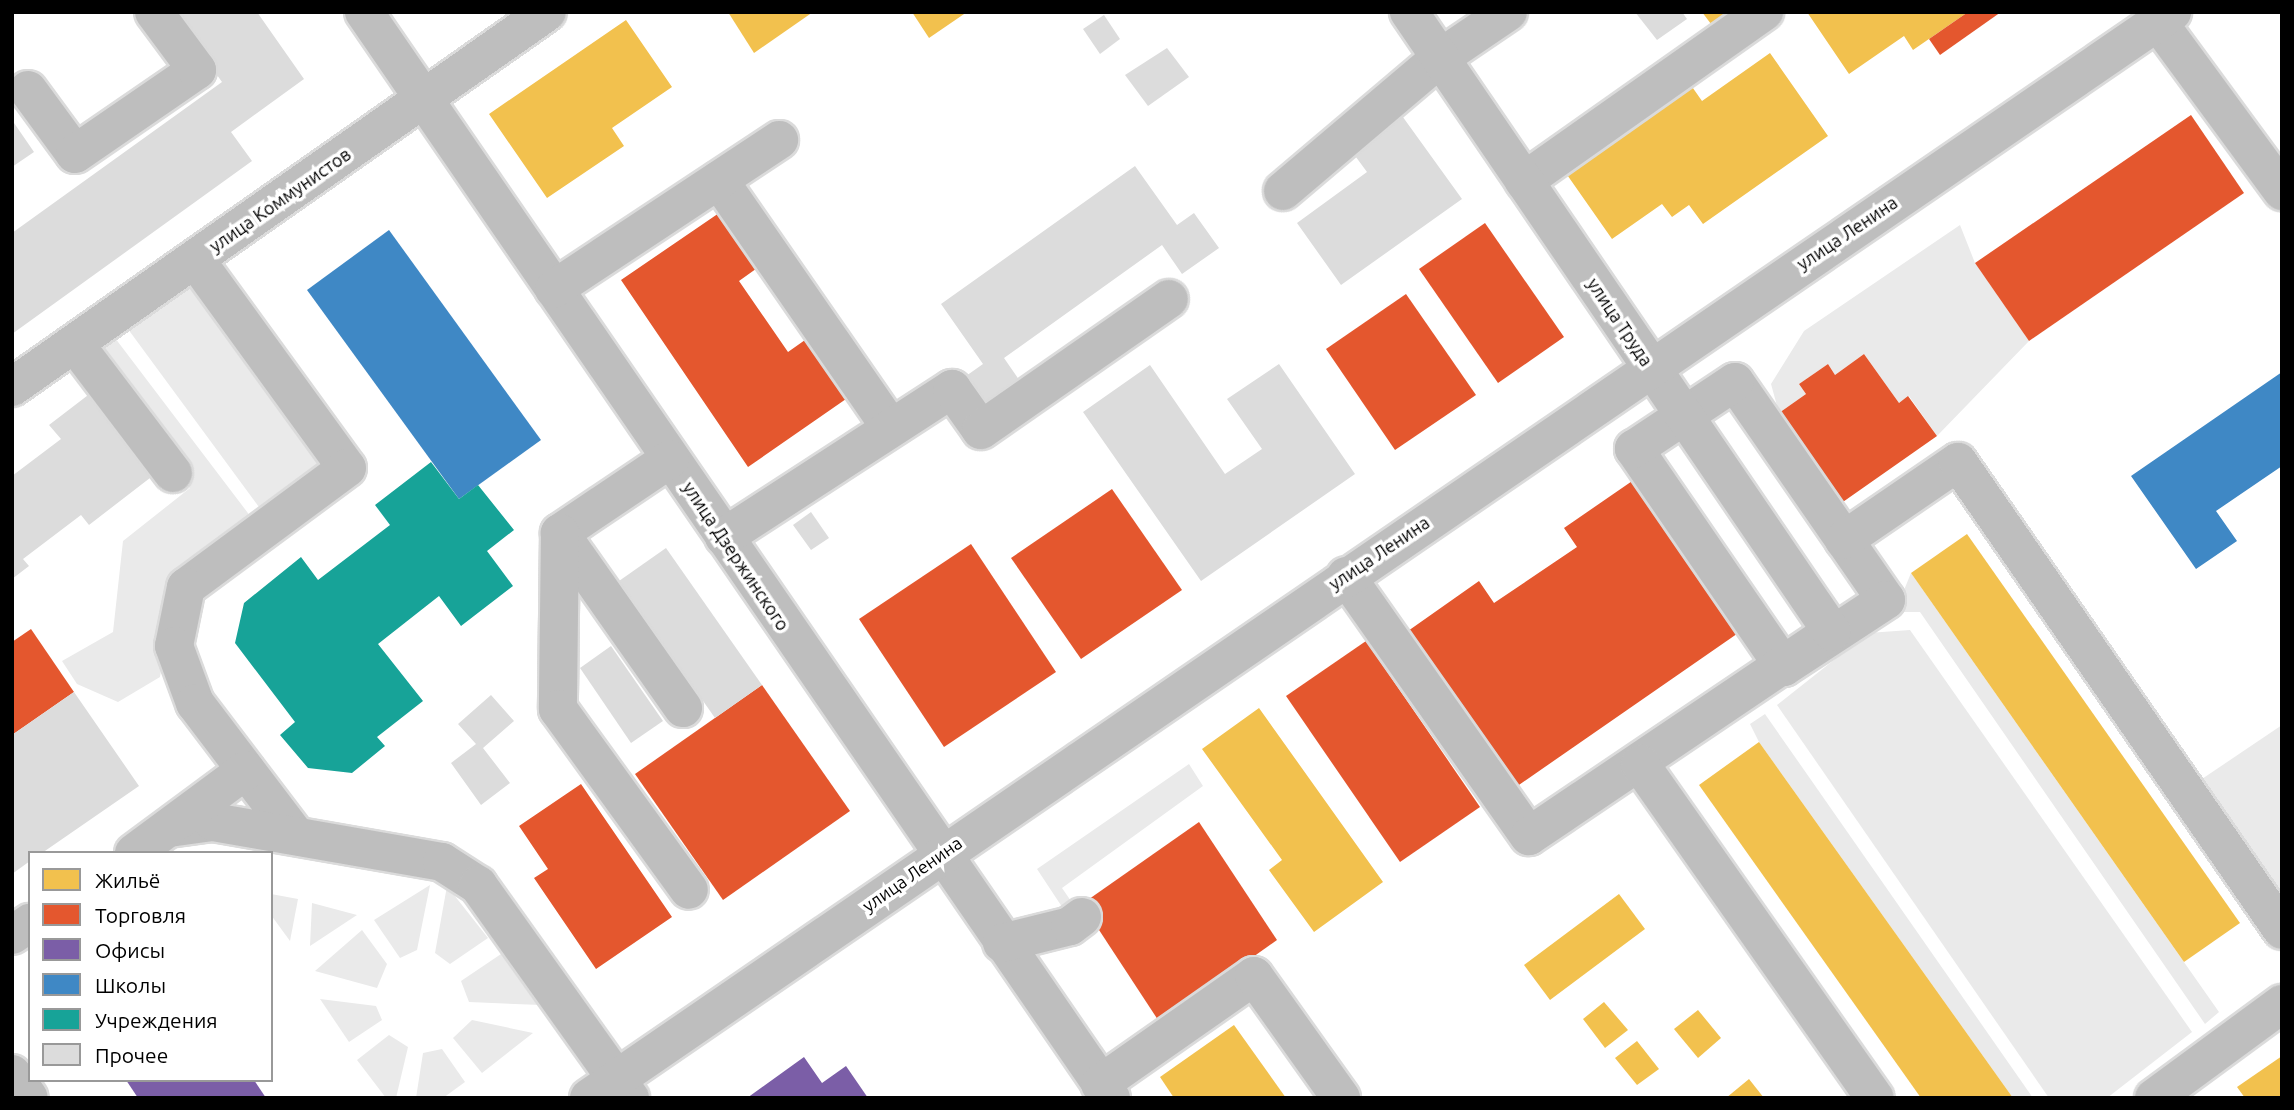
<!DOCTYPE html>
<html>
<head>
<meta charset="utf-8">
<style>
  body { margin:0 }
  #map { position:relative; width:2294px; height:1110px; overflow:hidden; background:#fff; font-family:Ubuntu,sans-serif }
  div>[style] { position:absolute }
  .green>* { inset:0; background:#eaeaea }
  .homes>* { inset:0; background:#f2c14e }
  .shops>* { inset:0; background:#e4572e }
  .offices>* { inset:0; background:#7b5ea7 }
  .schools>* { inset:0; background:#3f88c5 }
  .public>* { inset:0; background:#17a398 }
  .building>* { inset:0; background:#dcdcdc }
  .roads { filter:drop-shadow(2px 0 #dbdbdb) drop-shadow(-2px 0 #dbdbdb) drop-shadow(0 2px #dbdbdb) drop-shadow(0 -2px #dbdbdb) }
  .minor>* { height:38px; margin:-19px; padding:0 19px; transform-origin:19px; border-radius:19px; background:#bebebe }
  .major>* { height:38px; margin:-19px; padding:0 19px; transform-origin:19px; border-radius:19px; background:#bdbdbd }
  span { translate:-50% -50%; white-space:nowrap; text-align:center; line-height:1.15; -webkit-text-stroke:7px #fff; paint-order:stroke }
  .street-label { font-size:18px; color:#000 }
  .frame { position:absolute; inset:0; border:14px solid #000; pointer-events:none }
  .legend { position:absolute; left:28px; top:851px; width:245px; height:231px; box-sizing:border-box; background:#fff; border:2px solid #999; margin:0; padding:9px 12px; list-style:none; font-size:21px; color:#000 }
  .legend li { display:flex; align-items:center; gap:14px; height:35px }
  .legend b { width:35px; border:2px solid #999 }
</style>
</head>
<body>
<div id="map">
  <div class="green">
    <div style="clip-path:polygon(1960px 225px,1975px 263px,2029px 341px,1937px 436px,1909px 396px,1899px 403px,1864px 354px,1835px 375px,1828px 364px,1815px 373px,1799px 384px,1806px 394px,1779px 413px,1771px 384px,1804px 331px)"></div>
    <div style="clip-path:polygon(192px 275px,336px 466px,267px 518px,125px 325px)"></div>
    <div style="clip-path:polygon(112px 334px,257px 525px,165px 647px,160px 677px,118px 702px,77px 684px,62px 661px,113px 632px,123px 541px,190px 488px,89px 350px)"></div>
    <div style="clip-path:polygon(1911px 573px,2219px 1012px,2205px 1024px,1920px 612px,1895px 612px)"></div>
    <div style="clip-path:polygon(1910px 630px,2192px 1032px,2107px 1098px,2049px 1098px,1777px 705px,1868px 633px)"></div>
    <div style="clip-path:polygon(1765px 714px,2033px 1098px,2013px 1098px,1759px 742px,1750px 724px)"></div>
    <div style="clip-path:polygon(2282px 725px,2282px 905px,2196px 783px)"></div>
    <div style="clip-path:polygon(1189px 764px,1203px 786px,1062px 888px,1082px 917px,1070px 919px,1037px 869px)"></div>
    <div style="clip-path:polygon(430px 885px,417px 950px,400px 958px,374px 920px)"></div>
    <div style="clip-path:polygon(447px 886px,488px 938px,450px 964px,435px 953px)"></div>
    <div style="clip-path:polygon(271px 894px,298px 899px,290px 941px,271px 915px)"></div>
    <div style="clip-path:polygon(312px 903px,357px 915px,310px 946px)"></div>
    <div style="clip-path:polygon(362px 930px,387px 964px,377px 988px,315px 971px)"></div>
    <div style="clip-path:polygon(504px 952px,541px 1005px,469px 1002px,461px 981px)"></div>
    <div style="clip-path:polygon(320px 999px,376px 1006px,382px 1020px,349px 1042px)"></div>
    <div style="clip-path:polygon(472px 1020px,533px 1033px,482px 1073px,453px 1038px)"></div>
    <div style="clip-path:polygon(389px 1035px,408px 1047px,396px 1098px,386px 1098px,357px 1060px)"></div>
    <div style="clip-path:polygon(442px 1049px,465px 1082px,443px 1098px,416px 1098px,423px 1053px)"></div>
  </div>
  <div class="homes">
    <div style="clip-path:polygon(728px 12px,813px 12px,754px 53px)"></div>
    <div style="clip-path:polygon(912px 12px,967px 12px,929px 38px)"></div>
    <div style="clip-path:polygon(1702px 12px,1741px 12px,1717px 32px)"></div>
    <div style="clip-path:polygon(1807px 12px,1968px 12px,1913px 50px,1904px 36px,1849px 74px)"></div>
    <div style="clip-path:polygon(626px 20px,672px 87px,612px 128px,624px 146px,547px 198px,489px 114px)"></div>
    <div style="clip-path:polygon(1770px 53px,1828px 136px,1703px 224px,1689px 205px,1672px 217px,1662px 204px,1612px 239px,1563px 169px,1688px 81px,1702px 101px)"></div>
    <div style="clip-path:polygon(1967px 534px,2240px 923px,2184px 962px,1911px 573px)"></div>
    <div style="clip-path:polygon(1259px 708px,1383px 882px,1314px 932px,1269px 870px,1282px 860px,1202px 749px)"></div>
    <div style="clip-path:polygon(1759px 742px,2013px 1098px,1921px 1098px,1699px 785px)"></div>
    <div style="clip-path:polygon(1619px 894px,1645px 929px,1550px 1000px,1524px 965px)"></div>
    <div style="clip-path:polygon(1604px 1002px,1628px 1030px,1605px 1048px,1583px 1019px)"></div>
    <div style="clip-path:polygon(1698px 1010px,1721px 1038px,1698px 1058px,1674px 1029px)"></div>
    <div style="clip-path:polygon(1234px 1025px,1286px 1098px,1174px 1098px,1160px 1077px)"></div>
    <div style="clip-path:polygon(1637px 1041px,1659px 1069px,1637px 1085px,1615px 1058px)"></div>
    <div style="clip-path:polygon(2282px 1056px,2282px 1098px,2245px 1098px,2237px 1087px)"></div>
    <div style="clip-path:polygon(1749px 1079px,1764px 1098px,1726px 1098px)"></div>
  </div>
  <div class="shops">
    <div style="clip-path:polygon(1968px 12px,2001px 12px,1940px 55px,1929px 39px)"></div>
    <div style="clip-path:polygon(2191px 115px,2244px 193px,2029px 341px,1975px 263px)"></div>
    <div style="clip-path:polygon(722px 211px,760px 266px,739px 281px,788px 352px,805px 340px,846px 399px,748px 467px,621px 280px)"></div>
    <div style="clip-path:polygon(1485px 223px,1564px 337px,1498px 383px,1419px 269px)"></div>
    <div style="clip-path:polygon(1406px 294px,1476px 395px,1395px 450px,1326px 349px)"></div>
    <div style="clip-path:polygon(1864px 354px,1899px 403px,1908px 396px,1937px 436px,1840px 504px,1779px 413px,1806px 394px,1799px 384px,1815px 373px,1828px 364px,1835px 375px)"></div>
    <div style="clip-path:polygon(1638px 477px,1744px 629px,1516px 787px,1408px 631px,1479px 581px,1494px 603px,1577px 547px,1564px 528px)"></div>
    <div style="clip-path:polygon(1112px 489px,1182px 590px,1081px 659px,1011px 558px)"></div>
    <div style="clip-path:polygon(971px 544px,1056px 672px,944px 747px,859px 619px)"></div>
    <div style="clip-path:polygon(31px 629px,74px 692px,12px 735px,12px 642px)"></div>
    <div style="clip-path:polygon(1366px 641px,1480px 807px,1400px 862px,1286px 696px)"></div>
    <div style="clip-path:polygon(762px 685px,850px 811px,723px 900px,635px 774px)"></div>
    <div style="clip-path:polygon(581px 784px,672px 917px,596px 969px,534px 878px,548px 869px,519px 826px)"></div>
    <div style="clip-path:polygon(1199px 822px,1277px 940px,1160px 1023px,1082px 904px)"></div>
  </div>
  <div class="offices">
    <div style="clip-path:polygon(804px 1057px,822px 1083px,846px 1066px,868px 1098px,747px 1098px)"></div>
    <div style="clip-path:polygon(126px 1080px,254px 1080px,266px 1098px,138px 1098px)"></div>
  </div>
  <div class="schools">
    <div style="clip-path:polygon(389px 230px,541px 440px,459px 499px,307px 290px)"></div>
    <div style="clip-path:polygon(2282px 372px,2282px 466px,2216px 511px,2237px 541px,2196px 569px,2131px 476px)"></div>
  </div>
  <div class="public">
    <div style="clip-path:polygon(431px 462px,459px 499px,478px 485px,514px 530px,487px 551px,513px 586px,461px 626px,439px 596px,378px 644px,423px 701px,377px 737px,385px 746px,352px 773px,308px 768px,280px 735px,295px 722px,235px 643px,244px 603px,301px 557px,318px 580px,390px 525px,375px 505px)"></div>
  </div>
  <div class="building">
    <div style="clip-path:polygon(172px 12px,257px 12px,304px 79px,231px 132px,252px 161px,12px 334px,12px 233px,222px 82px)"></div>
    <div style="clip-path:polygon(1635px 12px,1682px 12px,1687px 19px,1657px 40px)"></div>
    <div style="clip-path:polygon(1104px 15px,1120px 39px,1100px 54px,1083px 29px)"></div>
    <div style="clip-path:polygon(1167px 48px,1189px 77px,1148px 106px,1125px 75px)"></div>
    <div style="clip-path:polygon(1400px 113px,1462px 199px,1341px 285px,1297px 223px,1367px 172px,1350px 149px)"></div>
    <div style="clip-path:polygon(12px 120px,34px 152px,12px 167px)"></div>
    <div style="clip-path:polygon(1135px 166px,1177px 225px,1194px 213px,1219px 248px,1182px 274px,1162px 245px,1004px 358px,1024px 387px,990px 411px,966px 376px,983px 364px,941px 304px)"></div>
    <div style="clip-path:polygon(1279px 364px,1355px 474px,1201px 581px,1083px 412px,1150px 365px,1225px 474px,1262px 449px,1227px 399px)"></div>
    <div style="clip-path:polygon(96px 389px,159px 471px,89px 525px,81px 515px,23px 559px,29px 566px,12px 579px,12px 476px,61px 439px,49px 425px)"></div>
    <div style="clip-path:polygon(811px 512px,829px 538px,811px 550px,793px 525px)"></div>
    <div style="clip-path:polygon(666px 548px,762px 685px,715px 718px,619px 581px)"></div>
    <div style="clip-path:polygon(611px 646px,663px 721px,631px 743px,580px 668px)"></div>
    <div style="clip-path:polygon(74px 692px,139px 786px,42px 853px,30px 853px,30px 861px,12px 874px,12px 735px)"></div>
    <div style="clip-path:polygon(491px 695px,514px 721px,483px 748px,510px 783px,481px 805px,451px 763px,476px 744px,458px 724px)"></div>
  </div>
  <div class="roads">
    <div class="minor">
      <div style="left:364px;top:12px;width:1318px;rotate:55.48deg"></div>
      <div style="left:2158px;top:22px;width:210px;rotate:53.7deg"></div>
      <div style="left:28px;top:90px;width:79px;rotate:53.7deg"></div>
      <div style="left:75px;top:154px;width:148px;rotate:-34.5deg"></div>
      <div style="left:197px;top:70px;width:72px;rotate:-126.6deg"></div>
      <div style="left:719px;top:180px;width:300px;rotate:55.3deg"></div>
      <div style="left:1524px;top:181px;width:294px;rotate:-35.2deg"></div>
      <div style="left:1283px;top:191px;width:206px;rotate:-40.3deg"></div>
      <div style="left:1440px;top:58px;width:82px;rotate:-34.1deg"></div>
      <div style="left:195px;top:259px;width:258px;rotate:54deg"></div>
      <div style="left:347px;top:468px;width:200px;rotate:143.5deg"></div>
      <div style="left:186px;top:587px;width:60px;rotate:101.5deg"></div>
      <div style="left:174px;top:646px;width:61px;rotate:69.8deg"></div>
      <div style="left:195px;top:703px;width:167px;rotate:52.8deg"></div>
      <div style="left:554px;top:289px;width:270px;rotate:-33.5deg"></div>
      <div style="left:75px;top:344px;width:162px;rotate:52.8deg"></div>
      <div style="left:1735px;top:382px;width:265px;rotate:55.3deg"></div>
      <div style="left:1886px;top:600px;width:122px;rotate:146.7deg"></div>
      <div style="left:1784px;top:667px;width:265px;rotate:-124.5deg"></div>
      <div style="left:1634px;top:449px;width:121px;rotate:-33.6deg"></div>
      <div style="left:12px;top:387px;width:653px;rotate:-35.03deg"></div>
      <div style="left:670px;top:459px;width:133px;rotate:146.1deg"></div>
      <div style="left:560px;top:533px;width:214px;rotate:54.9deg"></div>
      <div style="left:560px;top:533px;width:176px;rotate:90.7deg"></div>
      <div style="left:558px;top:709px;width:223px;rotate:54.1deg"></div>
      <div style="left:724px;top:537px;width:272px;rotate:-33deg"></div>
      <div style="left:952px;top:389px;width:50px;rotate:54.7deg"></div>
      <div style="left:981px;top:430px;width:229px;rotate:-34.9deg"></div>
      <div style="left:1844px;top:540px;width:138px;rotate:-34.4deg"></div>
      <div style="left:1958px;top:462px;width:569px;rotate:55.3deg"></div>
      <div style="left:1346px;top:576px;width:318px;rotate:54.9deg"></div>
      <div style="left:1529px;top:836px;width:365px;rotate:-34deg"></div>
      <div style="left:1832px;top:632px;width:751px;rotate:-124.3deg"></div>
      <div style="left:1640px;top:764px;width:408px;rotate:54.9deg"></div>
      <div style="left:169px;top:828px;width:44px;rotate:-7.8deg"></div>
      <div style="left:213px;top:822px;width:232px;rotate:9.9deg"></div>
      <div style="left:442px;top:862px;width:43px;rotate:32.6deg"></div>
      <div style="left:478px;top:885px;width:262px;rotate:54.5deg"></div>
      <div style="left:134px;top:853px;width:139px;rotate:-36.5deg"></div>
      <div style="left:12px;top:935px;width:22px;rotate:-34deg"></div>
      <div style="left:1002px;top:943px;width:70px;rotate:-14deg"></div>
      <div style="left:1070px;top:926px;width:15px;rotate:-37deg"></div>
      <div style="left:1100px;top:1084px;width:188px;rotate:-35deg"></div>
      <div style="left:1254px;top:976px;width:150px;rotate:54.5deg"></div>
      <div style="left:589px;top:1098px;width:1920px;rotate:-34.45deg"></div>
      <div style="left:2154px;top:1098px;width:159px;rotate:-36.3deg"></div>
    </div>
    <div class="major">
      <div style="left:12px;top:1074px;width:29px;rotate:55deg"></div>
    </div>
  </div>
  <div class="street-label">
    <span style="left:280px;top:200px;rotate:-35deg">улица Коммунистов</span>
    <span style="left:1847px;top:233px;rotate:-34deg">улица Ленина</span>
    <span style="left:1620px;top:322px;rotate:56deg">улица Труда</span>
    <span style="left:1379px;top:553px;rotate:-34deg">улица Ленина</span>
    <span style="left:736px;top:556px;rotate:56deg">улица Дзержинского</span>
    <span style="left:912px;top:874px;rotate:-35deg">улица Ленина</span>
  </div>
  <div class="frame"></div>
  <ul class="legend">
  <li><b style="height:19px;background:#f2c14e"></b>Жильё</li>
  <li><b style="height:19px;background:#e4572e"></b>Торговля</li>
  <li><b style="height:19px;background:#7b5ea7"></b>Офисы</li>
  <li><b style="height:19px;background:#3f88c5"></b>Школы</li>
  <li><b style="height:19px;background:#17a398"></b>Учреждения</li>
  <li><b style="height:19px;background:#dcdcdc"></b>Прочее</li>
  </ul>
</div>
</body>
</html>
